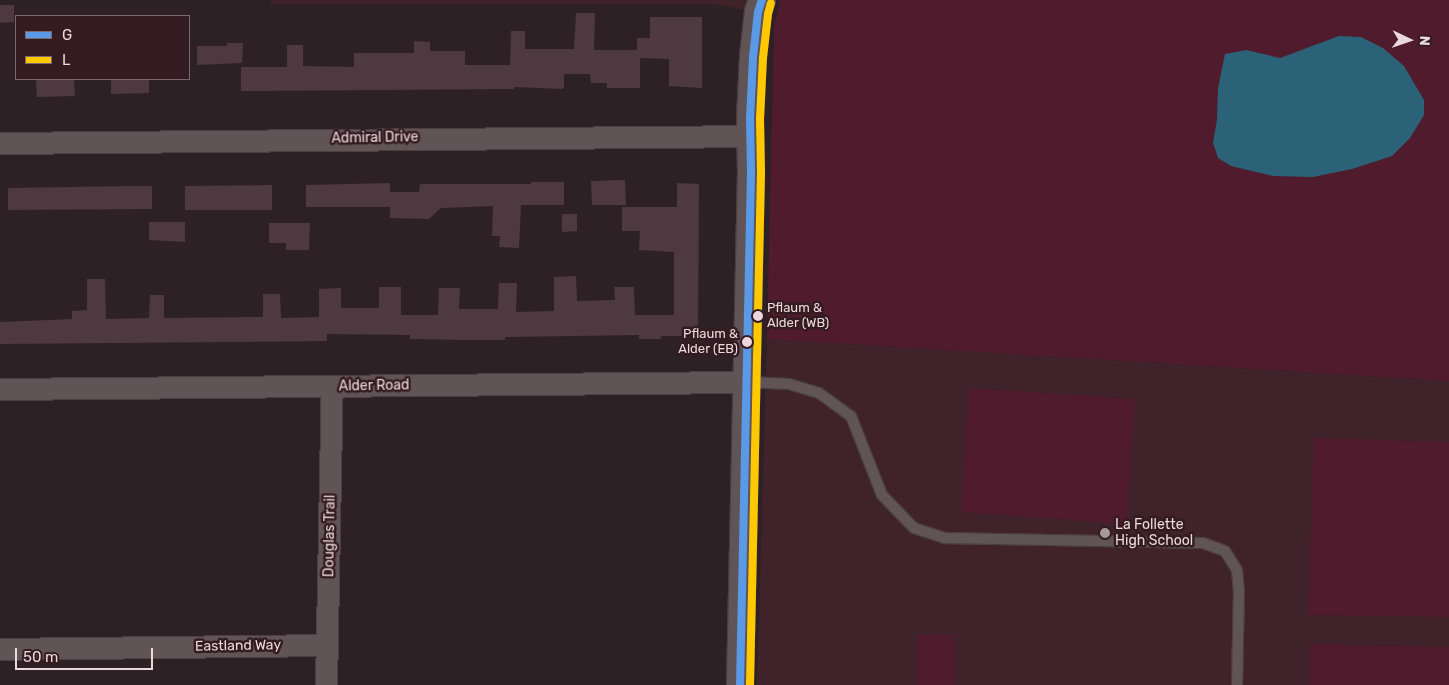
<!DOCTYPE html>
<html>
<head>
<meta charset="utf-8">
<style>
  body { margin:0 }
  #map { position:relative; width:1449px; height:685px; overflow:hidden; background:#2e2125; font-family:Rubik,sans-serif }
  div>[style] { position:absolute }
  .built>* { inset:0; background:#3f222a }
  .green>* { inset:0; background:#4f1b2d }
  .water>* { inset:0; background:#2b6277 }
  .building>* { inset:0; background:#4e3940 }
  .roads { filter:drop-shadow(1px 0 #4b3f43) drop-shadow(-1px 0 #4b3f43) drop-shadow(0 1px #4b3f43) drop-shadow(0 -1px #4b3f43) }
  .service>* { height:10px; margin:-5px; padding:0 5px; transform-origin:5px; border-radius:5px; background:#615457 }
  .minor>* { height:21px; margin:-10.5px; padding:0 10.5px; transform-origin:10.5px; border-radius:10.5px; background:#615457 }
  .tertiary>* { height:26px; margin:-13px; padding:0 13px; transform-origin:13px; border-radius:13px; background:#615457 }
  .bus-1>* { height:8px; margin:-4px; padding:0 4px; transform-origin:4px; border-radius:4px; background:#5a99e5 }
  .bus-2>* { height:8px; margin:-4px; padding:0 4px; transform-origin:4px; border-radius:4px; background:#ffc800 }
  .dots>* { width:14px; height:14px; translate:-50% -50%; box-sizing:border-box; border:2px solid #341b22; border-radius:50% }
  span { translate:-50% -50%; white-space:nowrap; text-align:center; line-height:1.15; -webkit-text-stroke:5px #341b22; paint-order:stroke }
  .bus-label { font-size:13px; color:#ead8dc }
  .left { translate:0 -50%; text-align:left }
  .right { translate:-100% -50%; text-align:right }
  .street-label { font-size:14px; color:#ead8dc }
  .poi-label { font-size:14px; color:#ead8dc }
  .legend { position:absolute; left:15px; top:15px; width:175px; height:65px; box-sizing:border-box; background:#341b22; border:1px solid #7d676c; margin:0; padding:6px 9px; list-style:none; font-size:15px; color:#ead8dc }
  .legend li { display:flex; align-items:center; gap:10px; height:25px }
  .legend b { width:25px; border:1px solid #7d676c }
  .north { position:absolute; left:1384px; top:15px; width:50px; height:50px; -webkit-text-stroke:4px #341b22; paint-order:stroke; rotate:93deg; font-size:14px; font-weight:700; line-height:20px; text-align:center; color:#ead8dc }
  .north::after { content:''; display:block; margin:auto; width:18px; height:22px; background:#ead8dc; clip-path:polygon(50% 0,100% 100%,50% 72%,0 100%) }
  .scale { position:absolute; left:15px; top:648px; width:138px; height:22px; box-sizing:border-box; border:2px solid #ead8dc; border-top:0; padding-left:6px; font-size:15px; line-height:18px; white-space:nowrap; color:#ead8dc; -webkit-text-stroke:4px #341b22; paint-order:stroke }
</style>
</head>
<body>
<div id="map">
  <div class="built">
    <div style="clip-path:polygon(271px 0,762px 0,758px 12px,713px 4px,271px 4px)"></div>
    <div style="clip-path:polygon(767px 339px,1449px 381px,1449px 685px,757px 685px)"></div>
  </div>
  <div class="green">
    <div style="clip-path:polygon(780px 0,1449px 0,1449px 381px,767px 339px,774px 26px)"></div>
    <div style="clip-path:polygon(969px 388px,1135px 399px,1126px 524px,961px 512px)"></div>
    <div style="clip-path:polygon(1314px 438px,1449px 442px,1449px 617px,1308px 615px)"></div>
    <div style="clip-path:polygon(918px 635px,954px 635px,954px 685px,918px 685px)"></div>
    <div style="clip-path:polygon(1310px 644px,1449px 647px,1449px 685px,1309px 685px)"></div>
  </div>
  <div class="water">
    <div style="clip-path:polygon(1339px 36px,1361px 37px,1383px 48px,1404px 66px,1424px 100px,1424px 115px,1410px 138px,1392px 156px,1352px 169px,1313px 177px,1273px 176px,1231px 166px,1218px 158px,1213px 143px,1217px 119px,1218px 88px,1225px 54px,1246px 50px,1280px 58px)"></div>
  </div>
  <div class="building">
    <div style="clip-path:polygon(0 5px,14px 5px,14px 22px,0 23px)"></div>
    <div style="clip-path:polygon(576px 13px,595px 13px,594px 50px,637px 50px,637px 38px,650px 38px,650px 17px,702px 17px,702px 88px,669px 86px,669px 59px,640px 58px,640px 88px,607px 88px,607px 83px,591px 83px,590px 74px,564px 74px,564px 87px,562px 89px,514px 87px,514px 89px,241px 91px,241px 67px,287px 67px,287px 45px,303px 45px,303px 66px,354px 67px,354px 53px,414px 53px,414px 41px,430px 42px,430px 51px,465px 51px,465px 65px,510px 65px,511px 31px,525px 31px,525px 49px,574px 49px)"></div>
    <div style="clip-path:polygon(227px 43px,243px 43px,242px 63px,197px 65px,197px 46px,227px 46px)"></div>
    <div style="clip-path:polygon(36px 79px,74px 79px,75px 96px,37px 97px)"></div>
    <div style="clip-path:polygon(111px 79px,149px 79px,149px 93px,111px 94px)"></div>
    <div style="clip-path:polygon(625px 180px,626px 205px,592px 205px,591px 181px)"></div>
    <div style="clip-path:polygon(531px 182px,564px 182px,564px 205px,521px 205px,519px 248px,499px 247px,500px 236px,492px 236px,493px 206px,441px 208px,429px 219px,390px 218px,390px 207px,306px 207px,306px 185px,390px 183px,390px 192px,419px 192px,420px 184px,531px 184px)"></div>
    <div style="clip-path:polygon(677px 183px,699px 184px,698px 336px,661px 336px,661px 339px,639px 339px,639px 335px,505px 337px,505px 340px,468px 340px,410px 339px,410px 335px,327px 334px,327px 341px,0 344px,0 322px,72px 319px,72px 311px,87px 310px,87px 279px,105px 279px,106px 319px,149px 318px,150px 295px,164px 295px,164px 318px,263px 317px,263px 294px,280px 294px,281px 318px,319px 317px,319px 289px,341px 288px,341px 308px,379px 308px,379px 287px,401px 287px,401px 315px,438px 315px,439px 288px,460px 288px,459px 309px,498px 309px,499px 283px,517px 283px,516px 312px,554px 311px,554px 277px,576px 276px,577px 301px,615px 300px,614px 287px,634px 287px,635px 315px,674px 315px,674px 252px,639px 250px,640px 231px,622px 231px,622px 207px,677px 207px)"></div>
    <div style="clip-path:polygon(272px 185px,272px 210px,185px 210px,185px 186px)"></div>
    <div style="clip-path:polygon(132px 186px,152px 186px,152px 209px,8px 210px,8px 188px)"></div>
    <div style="clip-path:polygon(562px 214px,577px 214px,577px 231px,562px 232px)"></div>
    <div style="clip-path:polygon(149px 222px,185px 222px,185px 242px,149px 240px)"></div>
    <div style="clip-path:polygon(269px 223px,310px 223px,309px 250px,286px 250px,286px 243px,269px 243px)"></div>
  </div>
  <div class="roads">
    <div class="service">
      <div style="left:748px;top:382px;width:41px;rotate:2.8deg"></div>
      <div style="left:789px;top:384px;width:31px;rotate:17deg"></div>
      <div style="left:819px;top:393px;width:39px;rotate:36deg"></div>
      <div style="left:851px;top:416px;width:85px;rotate:68.6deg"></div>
      <div style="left:882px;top:495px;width:46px;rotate:45.9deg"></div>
      <div style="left:914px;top:528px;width:33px;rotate:18deg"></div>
      <div style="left:945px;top:538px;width:258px;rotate:1.1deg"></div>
      <div style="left:1203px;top:543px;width:23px;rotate:20deg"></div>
      <div style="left:1225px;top:551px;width:22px;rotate:58deg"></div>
      <div style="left:1237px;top:570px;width:21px;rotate:85deg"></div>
      <div style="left:1239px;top:591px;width:94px;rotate:91.2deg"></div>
    </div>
    <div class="minor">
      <div style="left:0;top:143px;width:751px;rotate:-0.53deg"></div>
      <div style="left:0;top:389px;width:747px;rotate:-0.54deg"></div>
      <div style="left:0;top:649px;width:327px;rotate:-0.7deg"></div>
      <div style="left:326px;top:685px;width:299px;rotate:-88.9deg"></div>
    </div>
    <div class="tertiary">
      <div style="left:740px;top:685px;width:514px;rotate:-88.77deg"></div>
      <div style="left:751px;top:171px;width:52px;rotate:-91.1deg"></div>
      <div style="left:750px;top:119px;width:62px;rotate:-87.2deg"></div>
      <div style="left:753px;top:57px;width:45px;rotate:-83.7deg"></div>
      <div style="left:758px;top:12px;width:13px;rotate:-72deg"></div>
    </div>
  </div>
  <div class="bus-1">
    <div style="left:740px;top:685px;width:514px;rotate:-88.77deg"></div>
    <div style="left:751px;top:171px;width:52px;rotate:-91.1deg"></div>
    <div style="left:750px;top:119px;width:62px;rotate:-87.2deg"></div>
    <div style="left:753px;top:57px;width:45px;rotate:-83.7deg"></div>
    <div style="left:758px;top:12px;width:13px;rotate:-72deg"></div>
  </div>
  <div class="bus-2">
    <div style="left:750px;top:685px;width:514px;rotate:-88.77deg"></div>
    <div style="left:761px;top:171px;width:52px;rotate:-91.1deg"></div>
    <div style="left:760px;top:119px;width:61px;rotate:-87.2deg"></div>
    <div style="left:763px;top:58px;width:44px;rotate:-83.5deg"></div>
    <div style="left:768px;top:14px;width:11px;rotate:-75deg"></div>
  </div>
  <div class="dots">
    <div style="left:758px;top:316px;background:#ead8dc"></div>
    <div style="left:747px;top:342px;background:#ead8dc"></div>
    <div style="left:1105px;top:533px;background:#a8989c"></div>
  </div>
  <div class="bus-label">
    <span class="left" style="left:767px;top:316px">Pflaum &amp;<br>Alder (WB)</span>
    <span class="right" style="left:738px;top:342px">Pflaum &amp;<br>Alder (EB)</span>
  </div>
  <div class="street-label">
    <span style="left:375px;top:138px;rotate:-1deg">Admiral Drive</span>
    <span style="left:374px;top:386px;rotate:-1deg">Alder Road</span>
    <span style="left:330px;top:536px;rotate:-89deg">Douglas Trail</span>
    <span style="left:238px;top:646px;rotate:-1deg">Eastland Way</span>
  </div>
  <div class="poi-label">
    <span class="left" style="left:1115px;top:533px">La Follette<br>High School</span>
  </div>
  <ul class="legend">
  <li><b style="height:6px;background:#5a99e5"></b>G</li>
  <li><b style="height:6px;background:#ffc800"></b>L</li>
  </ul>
  <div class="north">N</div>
  <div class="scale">50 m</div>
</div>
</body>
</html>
